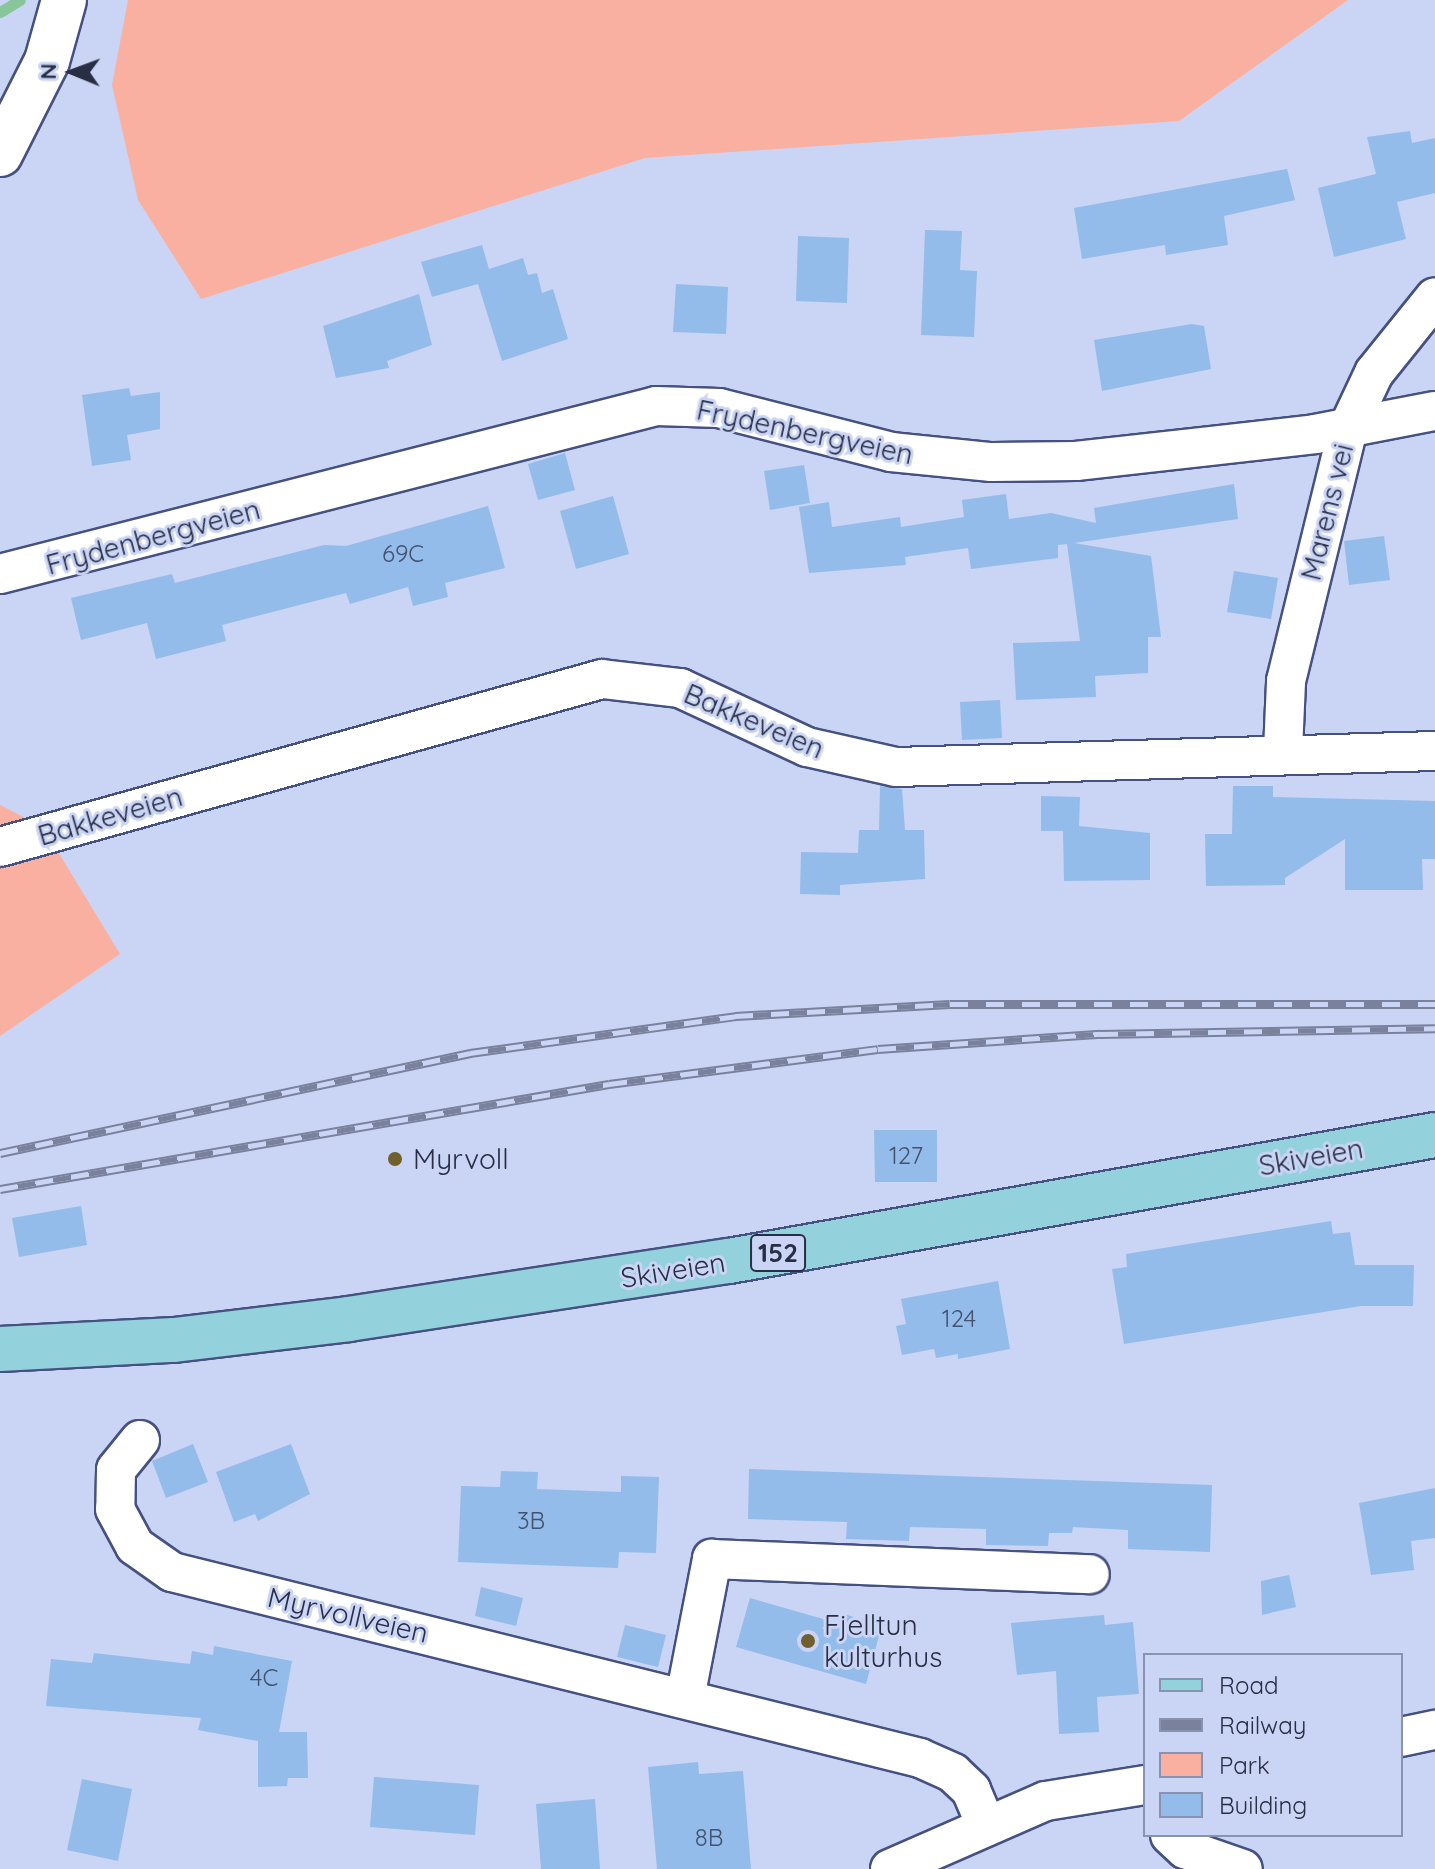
<!DOCTYPE html>
<html>
<head>
<meta charset="utf-8">
<style>
  body { margin:0 }
  #map { position:relative; width:1435px; height:1869px; overflow:hidden; background:#cad4f5; font-family:Quicksand,sans-serif }
  div>[style] { position:absolute }
  .green>* { inset:0; background:#f9b0a0 }
  .stream>* { height:11px; margin:-5.5px; padding:0 5.5px; transform-origin:5.5px; border-radius:5.5px; background:#87c699 }
  .building>* { inset:0; background:#93bcea }
  .roads { filter:drop-shadow(2px 0 #455180) drop-shadow(-2px 0 #455180) drop-shadow(0 2px #455180) drop-shadow(0 -2px #455180) }
  .minor>* { height:38px; margin:-19px; padding:0 19px; transform-origin:19px; border-radius:19px; background:#fff }
  .secondary>* { height:44px; margin:-22px; padding:0 22px; transform-origin:22px; border-radius:22px; background:#fff }
  .primary>* { height:44px; margin:-22px; padding:0 22px; transform-origin:22px; border-radius:22px; background:#93d1dd }
  .rail>* { height:9px; margin-top:-4.5px; transform-origin:0; background:repeating-linear-gradient(90deg,#cad4f5 0 18px,#79819c 0 36px); box-sizing:border-box; border-block:2px solid #79819c }
  .dots>* { width:22px; height:22px; translate:-50% -50%; box-sizing:border-box; border:4px solid #cad4f5; border-radius:50% }
  span { translate:-50% -50%; white-space:nowrap; text-align:center; line-height:1.15; -webkit-text-stroke:6px #cad4f5; paint-order:stroke }
  .number-label { font-size:24px; color:#43526d }
  .number-label span { -webkit-text-stroke-width:0 }
  .shield-label span { padding:2px 6px; background:#cad4f5; border:2px solid; border-radius:6px; -webkit-text-stroke-width:0 }
  .shield-label { font-size:26px; color:#282e43; font-weight:700 }
  .street-label { font-size:28px; color:#282e43 }
  .poi-label { font-size:28px; color:#282e43 }
  .left { translate:0 -50%; text-align:left }
  .legend { position:absolute; left:1143px; top:1653px; width:260px; height:184px; box-sizing:border-box; background:#cad4f5; border:2px solid #8992ae; margin:0; padding:10px 14px; list-style:none; font-size:24px; color:#282e43 }
  .legend li { display:flex; align-items:center; gap:16px; height:40px }
  .legend b { width:40px; border:2px solid #8992ae }
  .north { position:absolute; left:32px; top:32px; width:80px; height:80px; -webkit-text-stroke:6px #cad4f5; paint-order:stroke; rotate:271deg; font-size:22px; font-weight:700; line-height:32px; text-align:center; color:#282e43 }
  .north::after { content:''; display:block; margin:auto; width:28px; height:36px; background:#282e43; clip-path:polygon(50% 0,100% 100%,50% 72%,0 100%) }
</style>
</head>
<body>
<div id="map">
  <div class="green">
    <div style="clip-path:polygon(128px 0,1348px 0,1179px 121px,645px 158px,201px 299px,138px 200px,112px 85px)"></div>
    <div style="clip-path:polygon(0 805px,43px 827px,120px 954px,0 1036px)"></div>
  </div>
  <div class="stream">
    <div style="left:0;top:12px;width:23px;rotate:-31deg"></div>
  </div>
  <div class="building">
    <div style="clip-path:polygon(1410px 131px,1412px 143px,1435px 138px,1435px 193px,1397px 202px,1406px 239px,1334px 257px,1318px 188px,1376px 174px,1367px 137px)"></div>
    <div style="clip-path:polygon(1287px 169px,1295px 200px,1224px 216px,1228px 245px,1166px 255px,1165px 245px,1082px 259px,1074px 208px)"></div>
    <div style="clip-path:polygon(925px 230px,962px 231px,960px 270px,977px 271px,974px 337px,921px 335px)"></div>
    <div style="clip-path:polygon(798px 236px,849px 238px,847px 303px,796px 301px)"></div>
    <div style="clip-path:polygon(482px 245px,489px 269px,523px 258px,528px 275px,537px 273px,542px 293px,553px 289px,568px 339px,502px 361px,478px 284px,432px 297px,421px 262px)"></div>
    <div style="clip-path:polygon(676px 284px,728px 287px,726px 334px,673px 332px)"></div>
    <div style="clip-path:polygon(419px 294px,432px 345px,387px 361px,389px 368px,336px 378px,323px 326px)"></div>
    <div style="clip-path:polygon(1192px 324px,1204px 326px,1211px 369px,1102px 391px,1094px 340px)"></div>
    <div style="clip-path:polygon(129px 388px,131px 396px,160px 392px,160px 429px,127px 435px,131px 460px,92px 466px,82px 395px)"></div>
    <div style="clip-path:polygon(565px 453px,575px 490px,538px 500px,528px 464px)"></div>
    <div style="clip-path:polygon(804px 465px,810px 503px,770px 510px,764px 471px)"></div>
    <div style="clip-path:polygon(1234px 484px,1238px 519px,1074px 543px,1151px 556px,1161px 637px,1148px 637px,1148px 673px,1095px 676px,1096px 697px,1016px 700px,1013px 643px,1080px 641px,1067px 544px,1058px 545px,1058px 558px,971px 569px,968px 548px,905px 557px,906px 565px,809px 573px,799px 507px,829px 502px,832px 527px,900px 517px,901px 527px,964px 517px,962px 500px,1006px 494px,1009px 519px,1051px 513px,1096px 523px,1094px 508px)"></div>
    <div style="clip-path:polygon(613px 496px,629px 554px,576px 569px,560px 511px)"></div>
    <div style="clip-path:polygon(488px 506px,505px 568px,445px 583px,448px 597px,413px 606px,408px 587px,350px 604px,346px 593px,222px 625px,226px 641px,156px 659px,147px 623px,81px 640px,71px 598px,172px 574px,175px 583px,324px 545px,346px 546px)"></div>
    <div style="clip-path:polygon(1384px 536px,1390px 580px,1349px 585px,1344px 541px)"></div>
    <div style="clip-path:polygon(1234px 571px,1278px 578px,1271px 619px,1227px 612px)"></div>
    <div style="clip-path:polygon(1000px 700px,1002px 738px,962px 740px,960px 702px)"></div>
    <div style="clip-path:polygon(880px 786px,902px 789px,905px 830px,924px 830px,925px 879px,840px 885px,840px 895px,800px 894px,801px 852px,858px 853px,859px 830px,879px 830px)"></div>
    <div style="clip-path:polygon(1233px 786px,1273px 786px,1273px 797px,1435px 801px,1435px 859px,1422px 859px,1423px 890px,1345px 890px,1345px 839px,1285px 878px,1285px 885px,1206px 886px,1205px 834px,1232px 834px)"></div>
    <div style="clip-path:polygon(1041px 796px,1080px 797px,1079px 826px,1150px 833px,1150px 880px,1064px 881px,1063px 831px,1041px 831px)"></div>
    <div style="clip-path:polygon(874px 1130px,937px 1130px,937px 1182px,875px 1182px)"></div>
    <div style="clip-path:polygon(81px 1206px,87px 1245px,19px 1257px,12px 1218px)"></div>
    <div style="clip-path:polygon(1331px 1221px,1333px 1234px,1350px 1232px,1355px 1265px,1414px 1265px,1413px 1306px,1361px 1306px,1124px 1344px,1112px 1269px,1127px 1267px,1126px 1254px)"></div>
    <div style="clip-path:polygon(998px 1281px,1010px 1349px,958px 1359px,958px 1354px,936px 1358px,934px 1349px,902px 1355px,896px 1326px,906px 1324px,901px 1299px)"></div>
    <div style="clip-path:polygon(193px 1444px,208px 1482px,166px 1498px,152px 1461px)"></div>
    <div style="clip-path:polygon(291px 1444px,310px 1494px,258px 1521px,255px 1514px,234px 1522px,216px 1472px)"></div>
    <div style="clip-path:polygon(749px 1469px,1212px 1485px,1210px 1552px,1128px 1549px,1128px 1530px,1073px 1527px,1072px 1533px,1049px 1533px,1048px 1546px,986px 1545px,986px 1529px,910px 1527px,909px 1541px,846px 1539px,847px 1522px,748px 1519px)"></div>
    <div style="clip-path:polygon(501px 1471px,538px 1472px,537px 1489px,621px 1492px,621px 1476px,659px 1477px,656px 1553px,619px 1552px,618px 1568px,458px 1562px,461px 1486px,500px 1487px)"></div>
    <div style="clip-path:polygon(1435px 1488px,1435px 1538px,1411px 1541px,1414px 1570px,1371px 1575px,1359px 1503px)"></div>
    <div style="clip-path:polygon(1289px 1575px,1296px 1607px,1262px 1615px,1261px 1581px)"></div>
    <div style="clip-path:polygon(481px 1587px,523px 1598px,516px 1626px,475px 1616px)"></div>
    <div style="clip-path:polygon(750px 1598px,844px 1625px,847px 1615px,882px 1625px,866px 1684px,736px 1647px)"></div>
    <div style="clip-path:polygon(1104px 1615px,1105px 1625px,1133px 1622px,1139px 1694px,1097px 1697px,1099px 1732px,1059px 1734px,1056px 1671px,1017px 1675px,1011px 1623px)"></div>
    <div style="clip-path:polygon(625px 1625px,666px 1635px,658px 1667px,617px 1657px)"></div>
    <div style="clip-path:polygon(214px 1646px,292px 1661px,279px 1732px,307px 1732px,308px 1778px,288px 1778px,287px 1786px,258px 1787px,258px 1741px,198px 1730px,201px 1718px,46px 1706px,51px 1659px,92px 1663px,94px 1653px,190px 1664px,192px 1651px,213px 1655px)"></div>
    <div style="clip-path:polygon(698px 1762px,699px 1774px,743px 1771px,751px 1869px,657px 1869px,648px 1767px)"></div>
    <div style="clip-path:polygon(374px 1777px,479px 1785px,475px 1835px,370px 1827px)"></div>
    <div style="clip-path:polygon(82px 1779px,132px 1789px,118px 1861px,67px 1850px)"></div>
    <div style="clip-path:polygon(595px 1799px,600px 1869px,541px 1869px,536px 1804px)"></div>
  </div>
  <div class="roads">
    <div class="minor">
      <div style="left:0;top:574px;width:677px;rotate:-14.36deg"></div>
      <div style="left:656px;top:406px;width:63px;rotate:1.8deg"></div>
      <div style="left:719px;top:408px;width:178px;rotate:14.3deg"></div>
      <div style="left:891px;top:452px;width:101px;rotate:5.7deg"></div>
      <div style="left:992px;top:462px;width:84px;rotate:-0.7deg"></div>
      <div style="left:1076px;top:461px;width:241px;rotate:-6.4deg"></div>
      <div style="left:1315px;top:434px;width:122px;rotate:-10.9deg"></div>
      <div style="left:1283px;top:751px;width:70px;rotate:-87.5deg"></div>
      <div style="left:1286px;top:681px;width:260px;rotate:-76.2deg"></div>
      <div style="left:1348px;top:428px;width:61px;rotate:-64.7deg"></div>
      <div style="left:1374px;top:373px;width:97px;rotate:-51.2deg"></div>
      <div style="left:0;top:847px;width:625px;rotate:-15.59deg"></div>
      <div style="left:602px;top:679px;width:79px;rotate:6.6deg"></div>
      <div style="left:680px;top:688px;width:140px;rotate:24.9deg"></div>
      <div style="left:807px;top:747px;width:91px;rotate:12.7deg"></div>
      <div style="left:896px;top:767px;width:539px;rotate:-1.7deg"></div>
      <div style="left:140px;top:1440px;width:38px;rotate:129deg"></div>
      <div style="left:116px;top:1470px;width:39px;rotate:91deg"></div>
      <div style="left:115px;top:1509px;width:42px;rotate:61.6deg"></div>
      <div style="left:135px;top:1546px;width:45px;rotate:35.1deg"></div>
      <div style="left:172px;top:1572px;width:771px;rotate:13.96deg"></div>
      <div style="left:920px;top:1758px;width:36px;rotate:24deg"></div>
      <div style="left:953px;top:1773px;width:25px;rotate:43deg"></div>
      <div style="left:971px;top:1790px;width:39px;rotate:67deg"></div>
      <div style="left:685px;top:1698px;width:142px;rotate:-79deg"></div>
      <div style="left:712px;top:1559px;width:378px;rotate:2.3deg"></div>
      <div style="left:1401px;top:1737px;width:35px;rotate:-12deg"></div>
      <div style="left:1170px;top:1835px;width:21px;rotate:43deg"></div>
      <div style="left:1185px;top:1849px;width:61px;rotate:19deg"></div>
      <div style="left:890px;top:1869px;width:170px;rotate:-23.6deg"></div>
      <div style="left:1046px;top:1801px;width:100px;rotate:-9.2deg"></div>
    </div>
    <div class="secondary">
      <div style="left:0;top:154px;width:104px;rotate:-63.2deg"></div>
      <div style="left:47px;top:61px;width:63px;rotate:-74.4deg"></div>
    </div>
    <div class="primary">
      <div style="left:0;top:1349px;width:174px;rotate:-3deg"></div>
      <div style="left:174px;top:1340px;width:176px;rotate:-6.8deg"></div>
      <div style="left:349px;top:1319px;width:384px;rotate:-8.7deg"></div>
      <div style="left:729px;top:1261px;width:717px;rotate:-10.12deg"></div>
    </div>
  </div>
  <div class="rail">
    <div style="left:0;top:1153px;width:481px;rotate:-12deg"></div>
    <div style="left:470px;top:1053px;width:268px;rotate:-7.9deg"></div>
    <div style="left:735px;top:1016px;width:215px;rotate:-3.2deg"></div>
    <div style="left:950px;top:1004px;width:485px"></div>
    <div style="left:0;top:1189px;width:618px;rotate:-9.78deg"></div>
    <div style="left:609px;top:1084px;width:271px;rotate:-7.4deg"></div>
    <div style="left:878px;top:1049px;width:223px;rotate:-3.9deg"></div>
    <div style="left:1100px;top:1034px;width:335px;rotate:-1deg"></div>
  </div>
  <div class="dots">
    <div style="left:395px;top:1159px;background:#6f602d"></div>
    <div style="left:808px;top:1641px;background:#6f602d"></div>
  </div>
  <div class="number-label">
    <span style="left:403px;top:554px">69C</span>
    <span style="left:906px;top:1156px">127</span>
    <span style="left:959px;top:1319px">124</span>
    <span style="left:531px;top:1521px">3B</span>
    <span style="left:264px;top:1678px">4C</span>
    <span style="left:709px;top:1838px">8B</span>
  </div>
  <div class="shield-label">
    <span style="left:778px;top:1253px">152</span>
  </div>
  <div class="street-label">
    <span style="left:805px;top:432px;rotate:12deg">Frydenbergveien</span>
    <span style="left:1327px;top:512px;rotate:-76deg">Marens vei</span>
    <span style="left:153px;top:537px;rotate:-15deg">Frydenbergveien</span>
    <span style="left:754px;top:721px;rotate:23deg">Bakkeveien</span>
    <span style="left:110px;top:816px;rotate:-16deg">Bakkeveien</span>
    <span style="left:1311px;top:1157px;rotate:-10deg">Skiveien</span>
    <span style="left:673px;top:1270px;rotate:-9deg">Skiveien</span>
    <span style="left:348px;top:1615px;rotate:13deg">Myrvollveien</span>
  </div>
  <div class="poi-label">
    <span class="left" style="left:413px;top:1159px">Myrvoll</span>
    <span class="left" style="left:824px;top:1641px">Fjelltun<br>kulturhus</span>
  </div>
  <ul class="legend">
  <li><b style="height:10px;background:#93d1dd"></b>Road</li>
  <li><b style="height:10px;background:#79819c"></b>Railway</li>
  <li><b style="height:22px;background:#f9b0a0"></b>Park</li>
  <li><b style="height:22px;background:#93bcea"></b>Building</li>
  </ul>
  <div class="north">N</div>
</div>
</body>
</html>
